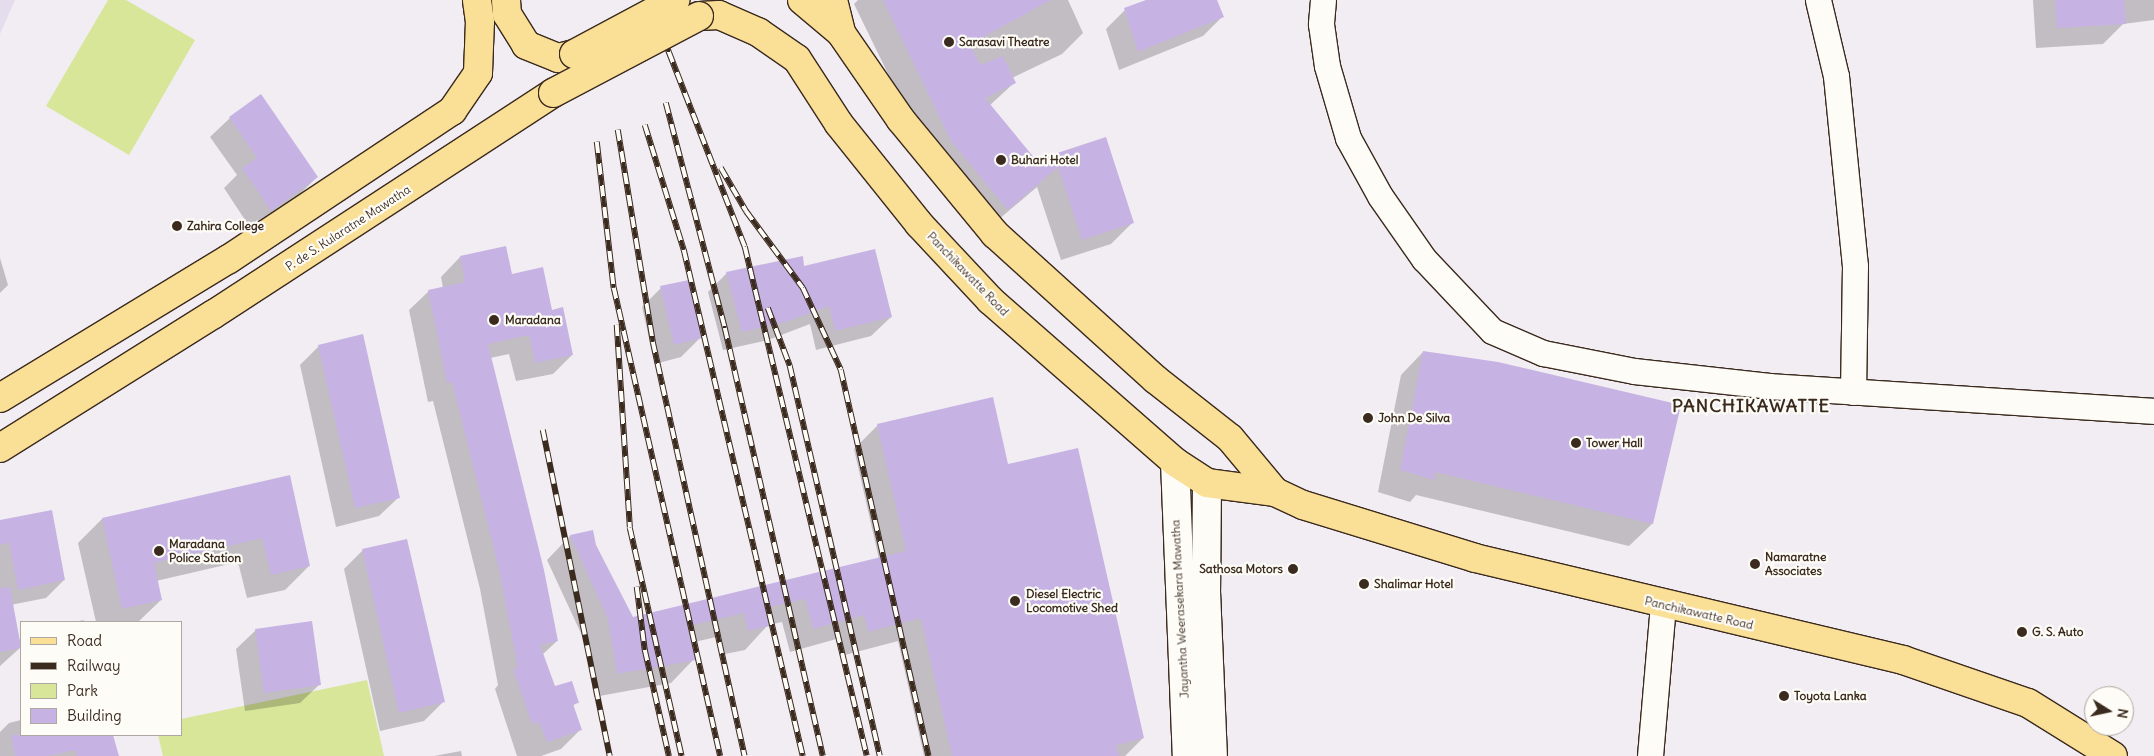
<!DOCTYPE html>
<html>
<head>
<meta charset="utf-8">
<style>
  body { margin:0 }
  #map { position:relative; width:2154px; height:756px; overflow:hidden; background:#f2edf3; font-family:Delius,sans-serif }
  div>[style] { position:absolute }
  .built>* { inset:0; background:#e5dcee }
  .green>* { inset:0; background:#d7e699 }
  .shadow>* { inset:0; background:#0003 }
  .building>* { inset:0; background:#c6b3e3 }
  .roads { filter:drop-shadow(1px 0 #3b2a1e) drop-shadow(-1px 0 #3b2a1e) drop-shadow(0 1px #3b2a1e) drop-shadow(0 -1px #3b2a1e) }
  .street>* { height:25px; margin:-12.5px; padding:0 12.5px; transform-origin:12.5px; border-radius:12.5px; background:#fdfcf7 }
  .secondary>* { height:28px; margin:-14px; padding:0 14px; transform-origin:14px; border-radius:14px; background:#fdfcf7 }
  .primary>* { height:28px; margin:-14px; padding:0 14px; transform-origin:14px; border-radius:14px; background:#fadf96 }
  .rail>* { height:5.5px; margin-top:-2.75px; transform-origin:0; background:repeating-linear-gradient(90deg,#fdfcf7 0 11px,#3b2a1e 0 22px); box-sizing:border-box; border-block:1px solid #3b2a1e }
  .bridges { filter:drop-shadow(1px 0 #3b2a1e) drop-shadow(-1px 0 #3b2a1e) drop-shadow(0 1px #3b2a1e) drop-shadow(0 -1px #3b2a1e) }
  .primary-bridge>* { height:28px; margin:-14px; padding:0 14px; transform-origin:14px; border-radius:14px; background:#fadf96 }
  .dots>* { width:14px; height:14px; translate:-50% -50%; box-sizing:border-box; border:2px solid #fdfcf7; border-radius:50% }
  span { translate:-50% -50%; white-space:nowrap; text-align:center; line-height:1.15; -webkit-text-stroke:4.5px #fdfcf7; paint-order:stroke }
  .poi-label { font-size:12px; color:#3b2a1e; font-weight:700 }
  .left { translate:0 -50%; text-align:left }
  .right { translate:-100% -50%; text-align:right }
  .street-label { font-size:12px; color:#3b2a1e }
  .district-label { font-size:18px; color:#3b2a1e; font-weight:700; letter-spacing:1px }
  .legend { position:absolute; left:20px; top:621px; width:162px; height:115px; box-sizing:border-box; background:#fdfcf7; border:1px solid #afa8a0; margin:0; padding:6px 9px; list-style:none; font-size:15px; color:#3b2a1e }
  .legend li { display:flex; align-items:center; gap:10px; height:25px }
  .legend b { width:25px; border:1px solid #afa8a0 }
  .north { position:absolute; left:2084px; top:686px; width:50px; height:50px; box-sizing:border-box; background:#fdfcf7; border:1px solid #afa8a0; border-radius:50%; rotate:100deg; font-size:14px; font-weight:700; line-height:20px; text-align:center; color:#3b2a1e }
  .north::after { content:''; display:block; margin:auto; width:18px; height:22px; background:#3b2a1e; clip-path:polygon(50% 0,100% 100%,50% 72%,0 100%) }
</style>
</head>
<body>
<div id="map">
  <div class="built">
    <div style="clip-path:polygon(0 0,15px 0,0 34px)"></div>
  </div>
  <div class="green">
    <div style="clip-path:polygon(108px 0,126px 0,195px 40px,129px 155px,46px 106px)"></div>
    <div style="clip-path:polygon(367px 680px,384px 756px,163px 756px,158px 735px,181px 735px,181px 719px)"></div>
  </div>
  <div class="shadow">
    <div style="clip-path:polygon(858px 0,1068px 0,1083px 33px,1062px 54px,1012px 78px,1014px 83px,989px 106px,1035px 162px,1105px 138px,1132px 223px,1111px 244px,1061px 260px,1037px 187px,986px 230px,931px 162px,854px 4px)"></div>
    <div style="clip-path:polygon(1149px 0,1215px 0,1222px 17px,1203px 36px,1119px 70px,1106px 29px,1125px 10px)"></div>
    <div style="clip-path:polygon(2033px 0,2154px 0,2154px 20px,2123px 24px,2103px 44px,2036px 48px)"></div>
    <div style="clip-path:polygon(261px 96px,317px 177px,298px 196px,251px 229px,224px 188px,237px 175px,210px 137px,230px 118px)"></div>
    <div style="clip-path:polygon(460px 257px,511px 275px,551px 311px,572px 355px,553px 374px,516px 381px,509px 354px,490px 358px,557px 641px,542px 655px,554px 687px,577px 702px,572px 707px,580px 730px,561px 749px,541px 756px,517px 756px,495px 689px,498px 685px,480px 589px,433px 401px,428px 402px,409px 310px,429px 291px,443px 288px,441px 277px)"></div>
    <div style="clip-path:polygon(0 258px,8px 285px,0 293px)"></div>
    <div style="clip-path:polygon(803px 268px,891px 317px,871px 336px,816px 350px,810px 324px,768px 340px,723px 350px,708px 292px,727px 273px)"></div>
    <div style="clip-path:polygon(661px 288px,700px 338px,681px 357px,655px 364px,642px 307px)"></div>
    <div style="clip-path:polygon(319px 346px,399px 497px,379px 516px,336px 527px,300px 365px)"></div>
    <div style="clip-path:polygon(1423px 352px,1652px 524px,1629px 546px,1416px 495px,1410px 502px,1378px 492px,1401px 375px)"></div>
    <div style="clip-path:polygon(878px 425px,1007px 466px,1143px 738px,1125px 756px,924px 756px,898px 641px,845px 655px,840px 638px,790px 652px,782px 622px,768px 625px,745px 650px,725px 654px,721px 636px,690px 643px,694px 659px,671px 683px,594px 697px,585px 642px,547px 560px,570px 536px,592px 531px,595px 545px,633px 619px,879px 559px,854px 449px)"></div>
    <div style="clip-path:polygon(289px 476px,309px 566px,285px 590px,247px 598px,238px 562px,156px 581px,161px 600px,138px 622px,96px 622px,78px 543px,102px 519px)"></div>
    <div style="clip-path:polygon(0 521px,64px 580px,46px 598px,0 607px)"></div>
    <div style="clip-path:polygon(363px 550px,443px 702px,424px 721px,380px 731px,344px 569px)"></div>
    <div style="clip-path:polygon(15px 617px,21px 647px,0 666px,0 620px)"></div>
    <div style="clip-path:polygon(84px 620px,84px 622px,73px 622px)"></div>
    <div style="clip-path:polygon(256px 630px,320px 684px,300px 703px,245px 711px,236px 649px)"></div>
    <div style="clip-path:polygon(21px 720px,21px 735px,112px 735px,117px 756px,0 756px,0 732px,9px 723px)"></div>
    <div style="clip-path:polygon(461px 751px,462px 756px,434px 756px)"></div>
  </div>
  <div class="building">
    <div style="clip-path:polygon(883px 0,1051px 0,970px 44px,980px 65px,1003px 56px,1016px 83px,985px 98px,1036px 160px,1106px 137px,1134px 223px,1082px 240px,1058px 167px,1008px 210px,951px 141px)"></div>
    <div style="clip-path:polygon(1146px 0,1217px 0,1224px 17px,1138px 52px,1124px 8px)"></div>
    <div style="clip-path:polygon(2055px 0,2124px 0,2126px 24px,2057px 28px)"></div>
    <div style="clip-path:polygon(261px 94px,318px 177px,271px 211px,242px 168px,257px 158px,229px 117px)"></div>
    <div style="clip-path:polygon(506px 246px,512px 274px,543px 267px,552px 310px,563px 307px,573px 355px,535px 363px,529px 335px,488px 344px,544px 570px,558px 641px,540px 645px,555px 686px,572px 681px,579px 703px,573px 704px,582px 730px,547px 742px,539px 722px,532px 724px,513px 669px,518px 668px,499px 569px,452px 382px,447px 383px,428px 290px,465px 282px,460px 256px)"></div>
    <div style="clip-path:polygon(875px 249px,892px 317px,835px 331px,829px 306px,789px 321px,742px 332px,726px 272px,803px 256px,804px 266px)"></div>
    <div style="clip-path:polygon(689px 280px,702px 338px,674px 345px,660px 286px)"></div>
    <div style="clip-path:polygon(363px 334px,400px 498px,355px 508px,318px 345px)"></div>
    <div style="clip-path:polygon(1423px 351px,1498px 362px,1681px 405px,1653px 524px,1435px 472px,1434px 480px,1400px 470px)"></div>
    <div style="clip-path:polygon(993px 397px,1008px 464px,1078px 448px,1144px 738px,1116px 745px,1119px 756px,952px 756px,921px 618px,868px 632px,864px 615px,813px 629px,805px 599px,765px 608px,770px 626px,748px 631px,744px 613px,688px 626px,696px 660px,617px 674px,608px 619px,570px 535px,593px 530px,596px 545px,633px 617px,906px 551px,877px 424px)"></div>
    <div style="clip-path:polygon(290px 475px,310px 566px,271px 575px,262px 538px,154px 563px,162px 600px,122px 609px,102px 518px)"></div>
    <div style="clip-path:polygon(52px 510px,65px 580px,18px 590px,9px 542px,0 545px,0 520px)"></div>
    <div style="clip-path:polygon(407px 539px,445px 702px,399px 713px,362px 549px)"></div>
    <div style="clip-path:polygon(10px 587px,21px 648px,0 652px,0 588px)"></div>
    <div style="clip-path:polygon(312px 621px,321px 685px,264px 693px,255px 629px)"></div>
    <div style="clip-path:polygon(11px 735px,113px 735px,119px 756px,77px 756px,76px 750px,47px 756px,15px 756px)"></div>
  </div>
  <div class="roads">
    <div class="street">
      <div style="left:1323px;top:0;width:24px;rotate:95deg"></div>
      <div style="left:1321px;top:24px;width:42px;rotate:81.9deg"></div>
      <div style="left:1327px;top:66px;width:75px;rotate:73.7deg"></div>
      <div style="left:1348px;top:138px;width:66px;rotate:61.1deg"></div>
      <div style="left:1380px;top:196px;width:77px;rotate:55.1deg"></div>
      <div style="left:1424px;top:259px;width:99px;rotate:46.6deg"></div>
      <div style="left:1492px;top:331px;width:56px;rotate:23.3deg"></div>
      <div style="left:1543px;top:353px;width:93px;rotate:11.2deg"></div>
      <div style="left:1634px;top:371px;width:136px;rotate:6.3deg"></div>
      <div style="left:1769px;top:386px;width:386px;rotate:3.7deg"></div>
      <div style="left:1818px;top:0;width:78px;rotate:76.7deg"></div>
      <div style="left:1836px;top:76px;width:191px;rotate:84.3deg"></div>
      <div style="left:1855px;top:266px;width:126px;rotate:90.9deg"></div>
      <div style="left:1650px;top:756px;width:153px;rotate:-85.1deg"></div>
    </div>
    <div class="secondary">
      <div style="left:1175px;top:462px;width:294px;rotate:87.7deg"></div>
      <div style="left:1207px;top:483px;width:108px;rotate:90.5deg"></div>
      <div style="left:1206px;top:591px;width:165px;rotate:87.6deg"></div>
    </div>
    <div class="primary">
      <div style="left:506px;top:0;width:14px;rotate:86deg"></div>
      <div style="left:507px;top:14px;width:36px;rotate:58deg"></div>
      <div style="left:526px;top:45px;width:35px;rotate:22deg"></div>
      <div style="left:558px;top:58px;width:16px;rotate:-14deg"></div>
      <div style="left:802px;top:0;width:51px;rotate:40.2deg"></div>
      <div style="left:833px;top:0;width:34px;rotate:76deg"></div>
      <div style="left:841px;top:33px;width:106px;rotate:55.4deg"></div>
      <div style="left:901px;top:120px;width:148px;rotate:50.5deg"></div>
      <div style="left:995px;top:234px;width:216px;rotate:42.2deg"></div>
      <div style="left:1155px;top:379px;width:95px;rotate:38.2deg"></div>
      <div style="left:1230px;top:438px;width:70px;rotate:50.2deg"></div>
      <div style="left:699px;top:16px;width:20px;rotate:-3deg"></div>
      <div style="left:719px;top:15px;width:43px;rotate:23.6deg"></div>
      <div style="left:758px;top:32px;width:47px;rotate:34.7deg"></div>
      <div style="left:797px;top:59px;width:77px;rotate:57.1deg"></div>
      <div style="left:839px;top:124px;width:128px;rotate:51.3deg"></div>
      <div style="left:919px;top:224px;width:104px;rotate:46.9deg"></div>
      <div style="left:990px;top:300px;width:246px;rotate:41.2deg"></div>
      <div style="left:1175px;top:462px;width:38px;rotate:33deg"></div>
      <div style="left:1207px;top:483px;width:69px;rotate:7.5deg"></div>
      <div style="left:1275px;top:492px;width:31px;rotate:25deg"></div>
      <div style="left:1303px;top:505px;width:180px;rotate:17.1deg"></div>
      <div style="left:1475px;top:558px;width:440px;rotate:13.4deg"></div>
      <div style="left:1903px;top:660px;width:132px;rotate:19deg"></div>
      <div style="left:2028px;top:703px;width:100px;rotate:31.9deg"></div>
      <div style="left:0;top:398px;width:268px;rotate:-31.3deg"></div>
      <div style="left:229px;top:259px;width:268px;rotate:-33.6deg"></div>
      <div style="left:452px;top:111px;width:46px;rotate:-55.6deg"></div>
      <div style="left:478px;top:73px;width:51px;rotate:-87.8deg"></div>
      <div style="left:480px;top:22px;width:22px;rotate:-98deg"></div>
      <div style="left:0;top:448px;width:252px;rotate:-32.1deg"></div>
      <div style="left:214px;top:314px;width:405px;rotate:-33.1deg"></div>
    </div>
  </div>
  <div class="rail">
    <div style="left:653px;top:11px;width:253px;rotate:68.7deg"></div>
    <div style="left:745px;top:247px;width:523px;rotate:76.52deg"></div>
    <div style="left:666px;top:103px;width:233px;rotate:75.3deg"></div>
    <div style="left:725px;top:328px;width:439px;rotate:77.1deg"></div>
    <div style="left:645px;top:125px;width:131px;rotate:72.7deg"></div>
    <div style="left:684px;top:250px;width:520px;rotate:76.77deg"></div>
    <div style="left:618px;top:130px;width:215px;rotate:80.6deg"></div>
    <div style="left:653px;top:342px;width:424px;rotate:77.5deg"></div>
    <div style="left:597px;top:142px;width:147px;rotate:83.4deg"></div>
    <div style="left:614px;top:288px;width:480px;rotate:77.2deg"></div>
    <div style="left:721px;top:168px;width:50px;rotate:59.8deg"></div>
    <div style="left:746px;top:211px;width:96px;rotate:53.5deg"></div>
    <div style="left:803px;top:288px;width:90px;rotate:65.1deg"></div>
    <div style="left:841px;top:370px;width:396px;rotate:77.2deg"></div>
    <div style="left:768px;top:308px;width:62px;rotate:69.2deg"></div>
    <div style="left:790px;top:366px;width:400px;rotate:77deg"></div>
    <div style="left:617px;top:325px;width:203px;rotate:86.3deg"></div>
    <div style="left:630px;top:528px;width:234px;rotate:77.2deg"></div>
    <div style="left:543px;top:430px;width:333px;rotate:78.4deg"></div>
    <div style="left:637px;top:587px;width:64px;rotate:82.8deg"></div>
    <div style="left:645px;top:650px;width:109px;rotate:77.2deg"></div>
  </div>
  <div class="bridges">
    <div class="primary-bridge">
      <div style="left:574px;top:54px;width:115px;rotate:-28.1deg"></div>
      <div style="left:553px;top:93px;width:165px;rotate:-27.8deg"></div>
    </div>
  </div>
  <div class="dots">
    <div style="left:949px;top:42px;background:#3b2a1e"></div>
    <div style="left:1001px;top:160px;background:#3b2a1e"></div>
    <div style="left:177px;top:226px;background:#3b2a1e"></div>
    <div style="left:494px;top:320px;background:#3b2a1e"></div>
    <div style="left:1368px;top:418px;background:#3b2a1e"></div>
    <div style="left:1576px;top:443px;background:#3b2a1e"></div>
    <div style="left:159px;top:551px;background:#3b2a1e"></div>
    <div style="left:1755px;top:564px;background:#3b2a1e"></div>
    <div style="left:1293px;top:569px;background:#3b2a1e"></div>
    <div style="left:1364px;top:584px;background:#3b2a1e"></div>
    <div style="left:1015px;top:601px;background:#3b2a1e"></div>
    <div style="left:2022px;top:632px;background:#3b2a1e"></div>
    <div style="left:1784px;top:696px;background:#3b2a1e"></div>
  </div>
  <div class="poi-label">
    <span class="left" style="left:959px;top:42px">Sarasavi Theatre</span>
    <span class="left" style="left:1011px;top:160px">Buhari Hotel</span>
    <span class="left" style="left:187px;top:226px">Zahira College</span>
    <span class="left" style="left:505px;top:320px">Maradana</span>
    <span class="left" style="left:1378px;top:418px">John De Silva</span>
    <span class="left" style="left:1586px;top:443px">Tower Hall</span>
    <span class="left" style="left:169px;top:551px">Maradana<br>Police Station</span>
    <span class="left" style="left:1765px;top:564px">Namaratne<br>Associates</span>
    <span class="right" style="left:1283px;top:569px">Sathosa Motors</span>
    <span class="left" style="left:1374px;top:584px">Shalimar Hotel</span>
    <span class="left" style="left:1026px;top:601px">Diesel Electric<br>Locomotive Shed</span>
    <span class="left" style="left:2032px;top:632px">G. S. Auto</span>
    <span class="left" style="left:1794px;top:696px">Toyota Lanka</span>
  </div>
  <div class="street-label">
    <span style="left:348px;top:228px;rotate:-33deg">P. de S. Kularatne Mawatha</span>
    <span style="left:968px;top:274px;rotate:46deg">Panchikawatte Road</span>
    <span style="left:1180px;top:609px;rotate:-93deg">Jayantha Weerasekara Mawatha</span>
    <span style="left:1699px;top:613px;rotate:13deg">Panchikawatte Road</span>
  </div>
  <div class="district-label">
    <span style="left:1751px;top:406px">PANCHIKAWATTE</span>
  </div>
  <ul class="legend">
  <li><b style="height:6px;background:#fadf96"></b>Road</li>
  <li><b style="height:6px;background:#3b2a1e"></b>Railway</li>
  <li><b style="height:14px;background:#d7e699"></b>Park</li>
  <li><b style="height:14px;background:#c6b3e3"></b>Building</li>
  </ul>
  <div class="north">N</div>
</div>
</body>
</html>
